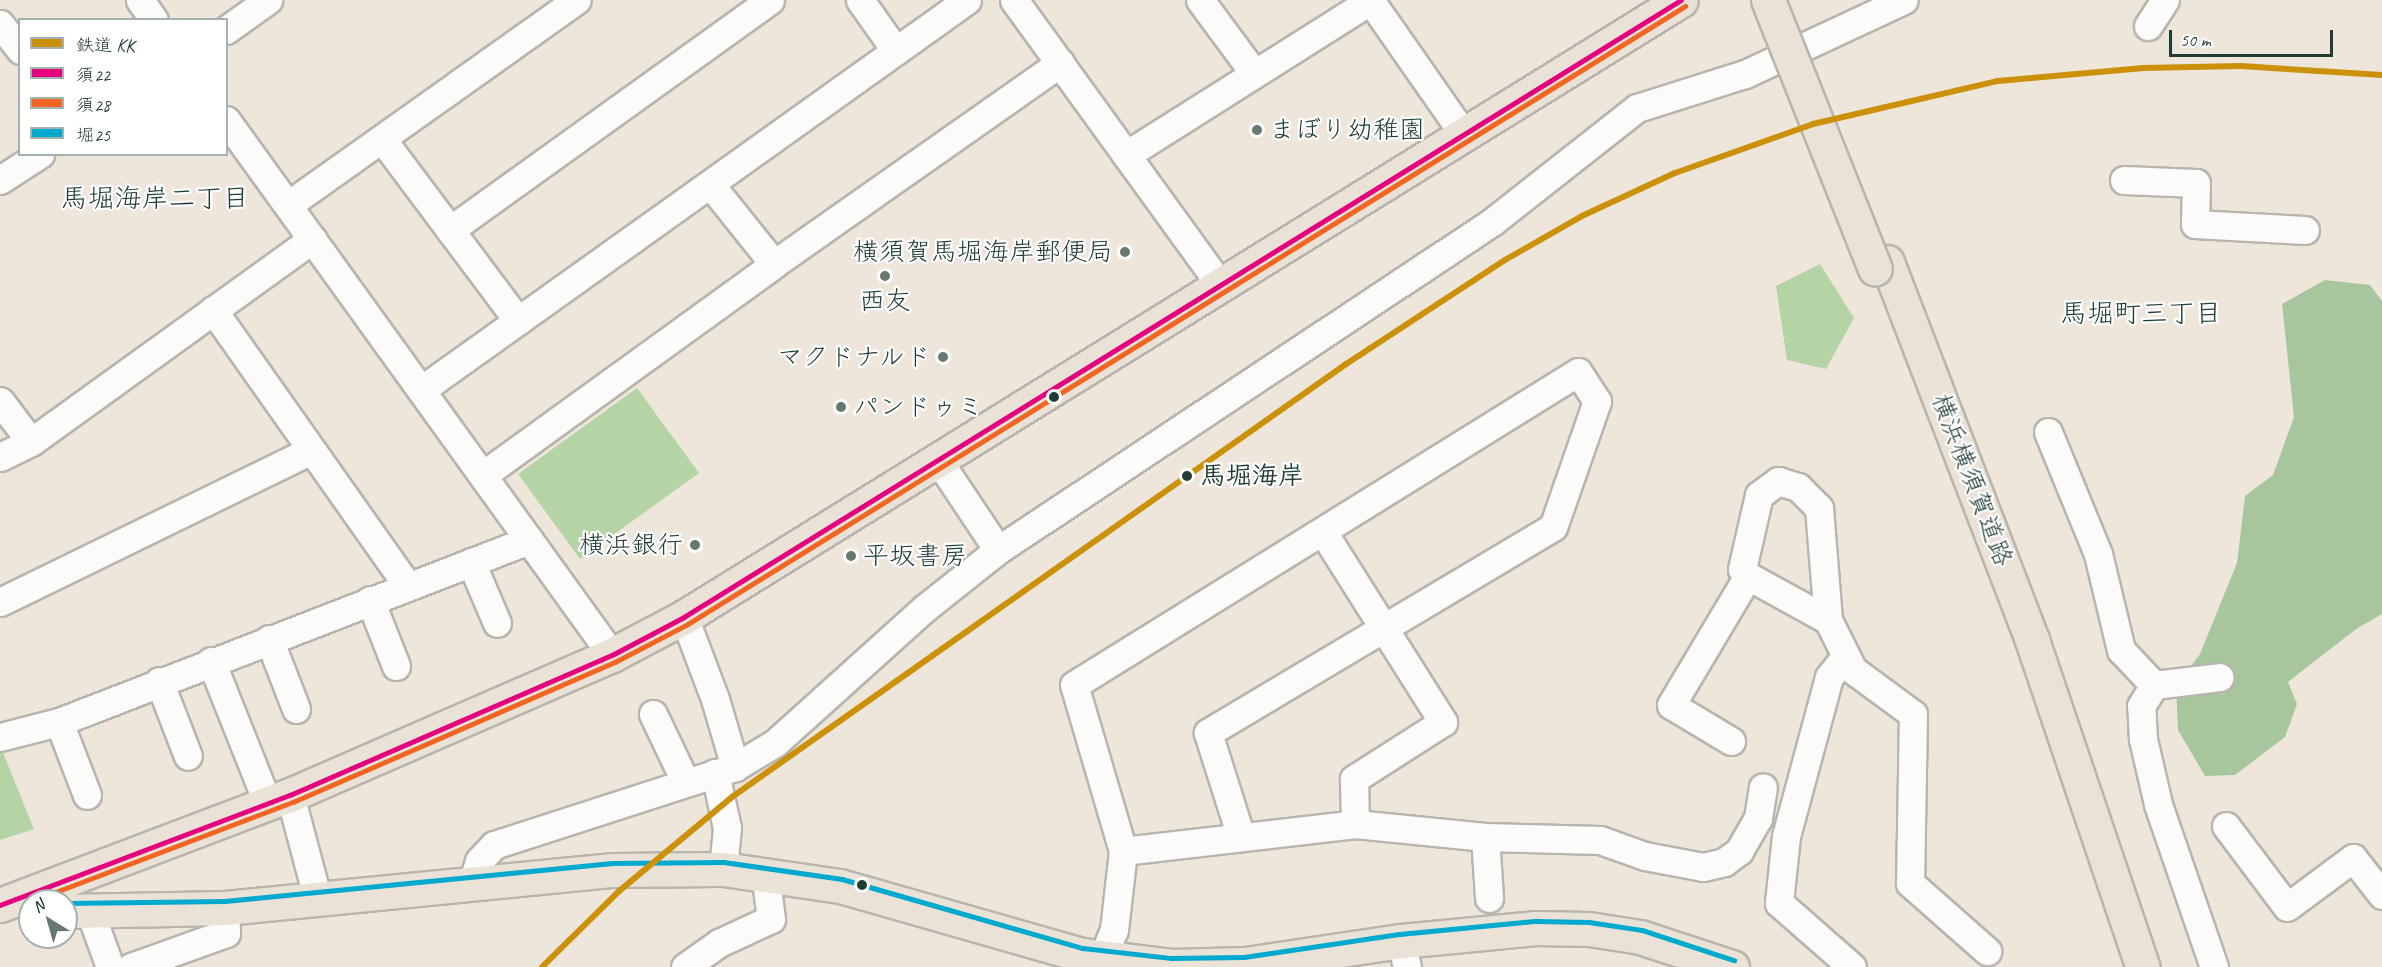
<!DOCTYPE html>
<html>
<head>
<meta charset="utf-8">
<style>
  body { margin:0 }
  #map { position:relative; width:2382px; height:967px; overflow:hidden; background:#eee6da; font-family:Caveat,"Klee One",sans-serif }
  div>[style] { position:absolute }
  .green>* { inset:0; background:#b5d4a6 }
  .forest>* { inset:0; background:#a7c69e }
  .roads { filter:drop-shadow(2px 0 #b7b5ad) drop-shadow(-2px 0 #b7b5ad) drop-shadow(0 2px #b7b5ad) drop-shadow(0 -2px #b7b5ad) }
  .minor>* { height:27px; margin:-13.5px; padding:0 13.5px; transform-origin:13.5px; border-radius:13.5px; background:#fcfbf9 }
  .major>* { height:33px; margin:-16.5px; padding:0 16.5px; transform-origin:16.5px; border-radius:16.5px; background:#eae2d6 }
  .highway>* { height:33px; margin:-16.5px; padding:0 16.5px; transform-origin:16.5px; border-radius:16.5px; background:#eae2d6 }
  .bridges { filter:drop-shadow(2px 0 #b7b5ad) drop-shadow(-2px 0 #b7b5ad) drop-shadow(0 2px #b7b5ad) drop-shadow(0 -2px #b7b5ad) }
  .highway-bridge>* { height:33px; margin:-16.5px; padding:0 16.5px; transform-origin:16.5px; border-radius:16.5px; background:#eae2d6 }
  .bus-1>* { height:4.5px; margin:-2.25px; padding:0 2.25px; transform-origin:2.25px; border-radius:2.25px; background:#e5007d }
  .bus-2>* { height:4.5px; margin:-2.25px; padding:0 2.25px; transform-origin:2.25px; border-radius:2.25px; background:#f26522 }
  .bus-3>* { height:4.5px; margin:-2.25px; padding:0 2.25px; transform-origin:2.25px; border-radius:2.25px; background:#00a9ce }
  .rail-1>* { height:6px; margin:-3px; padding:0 3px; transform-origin:3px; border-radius:3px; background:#cc910a }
  .dots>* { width:16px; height:16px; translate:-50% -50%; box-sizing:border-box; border:3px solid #fff; border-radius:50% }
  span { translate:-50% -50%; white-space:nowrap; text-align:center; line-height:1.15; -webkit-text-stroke:4.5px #fff; paint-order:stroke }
  .poi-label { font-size:26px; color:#1f3d34 }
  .left { translate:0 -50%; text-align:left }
  .right { translate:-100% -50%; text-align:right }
  .stop-label { font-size:26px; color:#1f3d34; font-weight:700 }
  .street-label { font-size:26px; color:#1f3d34 }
  .neighbourhood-label { font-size:27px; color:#1f3d34 }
  .legend { position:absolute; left:18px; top:18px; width:210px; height:138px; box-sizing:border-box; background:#fff; border:2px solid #a5b1ae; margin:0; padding:8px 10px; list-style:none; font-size:18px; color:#1f3d34 }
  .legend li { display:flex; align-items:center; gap:12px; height:30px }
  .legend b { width:30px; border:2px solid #a5b1ae }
  .north { position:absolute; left:18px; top:889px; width:60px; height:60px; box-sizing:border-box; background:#fff; border:2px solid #a5b1ae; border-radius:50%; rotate:323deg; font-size:16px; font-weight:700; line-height:24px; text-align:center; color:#1f3d34 }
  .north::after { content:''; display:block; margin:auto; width:21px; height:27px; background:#67786e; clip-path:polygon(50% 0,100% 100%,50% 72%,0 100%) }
  .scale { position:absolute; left:2169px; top:30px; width:164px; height:27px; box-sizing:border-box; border:3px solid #1f3d34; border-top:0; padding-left:8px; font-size:18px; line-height:21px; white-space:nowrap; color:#1f3d34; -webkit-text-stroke:4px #fff; paint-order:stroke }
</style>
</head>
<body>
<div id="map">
  <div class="green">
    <div style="clip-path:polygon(1820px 264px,1854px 318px,1826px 369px,1787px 360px,1776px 286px)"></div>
    <div style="clip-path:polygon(637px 388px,699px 473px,580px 559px,518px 474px)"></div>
    <div style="clip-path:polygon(0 745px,34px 829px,0 840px)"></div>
  </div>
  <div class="forest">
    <div style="clip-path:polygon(2325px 280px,2370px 285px,2382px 301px,2382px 614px,2356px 629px,2288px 682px,2297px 704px,2285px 737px,2235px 775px,2205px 776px,2178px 730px,2176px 686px,2200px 654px,2237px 563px,2245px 496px,2273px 475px,2294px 417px,2282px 304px)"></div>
  </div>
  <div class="roads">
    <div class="minor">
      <div style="left:140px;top:0;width:24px;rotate:55deg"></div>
      <div style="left:860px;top:0;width:62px;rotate:54.8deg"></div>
      <div style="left:1014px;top:0;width:353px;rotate:54.1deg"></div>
      <div style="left:1200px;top:0;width:91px;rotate:53.5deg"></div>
      <div style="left:1370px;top:0;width:166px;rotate:55.1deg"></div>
      <div style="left:0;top:24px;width:33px;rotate:52deg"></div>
      <div style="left:2148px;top:26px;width:31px;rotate:-57deg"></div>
      <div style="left:226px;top:30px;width:52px;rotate:-35.5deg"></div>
      <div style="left:226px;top:120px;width:660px;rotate:54.19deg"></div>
      <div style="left:382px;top:139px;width:227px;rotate:53.2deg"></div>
      <div style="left:1126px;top:155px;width:290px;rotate:-32.3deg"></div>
      <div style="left:0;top:180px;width:48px;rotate:-33deg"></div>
      <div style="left:2124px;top:180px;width:72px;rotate:2.4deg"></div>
      <div style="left:2196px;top:183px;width:41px;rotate:91.4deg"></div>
      <div style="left:2195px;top:224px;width:110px;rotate:3.1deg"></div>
      <div style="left:288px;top:205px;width:354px;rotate:-35.4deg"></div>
      <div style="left:450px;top:230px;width:394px;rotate:-35.7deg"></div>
      <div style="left:774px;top:264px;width:350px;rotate:-35.1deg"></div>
      <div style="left:213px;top:310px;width:337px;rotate:54.8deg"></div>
      <div style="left:421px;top:390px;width:671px;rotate:-35.54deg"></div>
      <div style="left:0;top:401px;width:51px;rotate:52.9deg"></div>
      <div style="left:2048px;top:432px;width:132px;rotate:67.7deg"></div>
      <div style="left:2098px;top:554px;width:99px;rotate:76.5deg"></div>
      <div style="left:2121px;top:650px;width:48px;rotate:46.7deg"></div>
      <div style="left:0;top:457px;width:34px;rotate:-26deg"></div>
      <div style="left:31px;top:442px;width:347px;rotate:-35.8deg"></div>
      <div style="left:938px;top:460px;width:108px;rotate:56.3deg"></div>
      <div style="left:483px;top:475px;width:359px;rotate:-35.9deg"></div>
      <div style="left:774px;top:264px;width:102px;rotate:-128.7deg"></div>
      <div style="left:1323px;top:532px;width:225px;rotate:57.7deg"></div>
      <div style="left:1443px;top:722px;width:106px;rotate:147.4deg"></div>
      <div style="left:1354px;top:779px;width:45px;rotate:88.7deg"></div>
      <div style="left:471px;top:562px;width:66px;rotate:66.9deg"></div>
      <div style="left:1748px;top:576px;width:9px;rotate:-131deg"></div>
      <div style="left:1742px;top:569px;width:76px;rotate:-77.1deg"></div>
      <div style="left:1759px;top:495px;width:24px;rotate:-36deg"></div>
      <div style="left:1778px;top:481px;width:21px;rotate:17deg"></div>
      <div style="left:1798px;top:487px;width:30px;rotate:45deg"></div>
      <div style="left:1819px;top:508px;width:112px;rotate:85.4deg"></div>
      <div style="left:370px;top:600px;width:71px;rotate:68.5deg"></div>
      <div style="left:0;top:602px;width:344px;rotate:-26deg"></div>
      <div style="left:684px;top:617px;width:88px;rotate:69.3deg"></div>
      <div style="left:715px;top:699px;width:71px;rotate:73.6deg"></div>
      <div style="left:269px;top:639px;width:75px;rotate:68.9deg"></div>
      <div style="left:1844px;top:658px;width:24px;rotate:128deg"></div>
      <div style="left:1829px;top:677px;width:165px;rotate:105.1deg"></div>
      <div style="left:1786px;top:836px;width:67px;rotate:96deg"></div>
      <div style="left:1779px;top:903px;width:97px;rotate:41.2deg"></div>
      <div style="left:211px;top:661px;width:154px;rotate:68.3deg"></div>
      <div style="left:159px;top:681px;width:80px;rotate:68.9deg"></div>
      <div style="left:653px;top:714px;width:74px;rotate:64.5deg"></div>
      <div style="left:59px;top:722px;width:78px;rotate:69deg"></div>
      <div style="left:0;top:737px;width:61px;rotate:-14.3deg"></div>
      <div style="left:59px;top:722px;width:504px;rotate:-21.17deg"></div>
      <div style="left:1731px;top:741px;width:70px;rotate:-149deg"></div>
      <div style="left:1671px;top:705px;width:150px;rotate:-59.2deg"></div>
      <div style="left:1748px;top:576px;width:91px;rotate:28.8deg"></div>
      <div style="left:1828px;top:620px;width:56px;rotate:63.4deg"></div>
      <div style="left:1853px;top:670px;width:74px;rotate:36.3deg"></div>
      <div style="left:1913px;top:714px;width:169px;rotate:91deg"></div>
      <div style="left:1910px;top:883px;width:103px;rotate:41.4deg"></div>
      <div style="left:715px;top:773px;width:56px;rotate:77.7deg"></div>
      <div style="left:727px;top:828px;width:41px;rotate:95.6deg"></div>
      <div style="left:290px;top:795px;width:109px;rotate:75.1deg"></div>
      <div style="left:2226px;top:826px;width:101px;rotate:53deg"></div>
      <div style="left:2287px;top:907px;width:82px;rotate:-36.6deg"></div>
      <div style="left:2353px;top:858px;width:47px;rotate:51.9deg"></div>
      <div style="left:1485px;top:837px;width:61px;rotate:86.2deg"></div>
      <div style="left:1123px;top:851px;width:234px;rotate:-6.6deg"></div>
      <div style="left:1355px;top:824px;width:131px;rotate:5.7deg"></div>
      <div style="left:1485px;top:837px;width:115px;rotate:1.5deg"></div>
      <div style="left:1600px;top:840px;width:48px;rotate:19.6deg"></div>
      <div style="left:1645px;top:856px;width:59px;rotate:10.7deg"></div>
      <div style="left:1703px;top:867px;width:22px;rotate:-13deg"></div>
      <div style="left:1724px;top:862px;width:19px;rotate:-36deg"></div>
      <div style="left:1739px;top:851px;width:38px;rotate:-60deg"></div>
      <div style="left:1758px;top:818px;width:31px;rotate:-81deg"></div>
      <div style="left:472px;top:883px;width:23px;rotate:-72deg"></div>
      <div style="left:479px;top:861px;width:22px;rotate:-47deg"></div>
      <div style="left:494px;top:845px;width:253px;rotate:-17.9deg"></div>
      <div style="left:735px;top:767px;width:47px;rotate:-31deg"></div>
      <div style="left:775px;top:743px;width:202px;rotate:-42deg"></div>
      <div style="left:925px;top:608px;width:93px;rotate:-38.5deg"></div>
      <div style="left:998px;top:550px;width:593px;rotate:-33.58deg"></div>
      <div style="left:1492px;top:222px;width:184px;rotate:-38.2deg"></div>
      <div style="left:1637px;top:108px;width:113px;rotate:-17.5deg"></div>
      <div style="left:1745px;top:74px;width:175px;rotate:-25deg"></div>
      <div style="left:90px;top:912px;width:59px;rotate:70deg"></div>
      <div style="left:1401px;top:941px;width:27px;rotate:77deg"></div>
      <div style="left:1102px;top:959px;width:31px;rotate:-68deg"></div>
      <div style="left:1114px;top:930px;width:80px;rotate:-83.5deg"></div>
      <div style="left:1123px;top:851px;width:173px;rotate:-106.4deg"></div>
      <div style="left:1074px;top:685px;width:593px;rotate:-31.84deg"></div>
      <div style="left:1578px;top:372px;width:35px;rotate:57deg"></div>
      <div style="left:1597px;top:401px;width:133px;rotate:109.2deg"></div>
      <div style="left:1553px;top:527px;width:402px;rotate:149.2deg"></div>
      <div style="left:1208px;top:733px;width:109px;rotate:72.4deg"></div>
      <div style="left:131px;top:967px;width:101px;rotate:-19.7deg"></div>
      <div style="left:226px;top:933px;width:25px;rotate:-92deg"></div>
      <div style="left:685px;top:967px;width:42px;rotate:-35.2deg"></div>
      <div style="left:719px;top:943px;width:57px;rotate:-24.8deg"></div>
      <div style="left:771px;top:919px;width:47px;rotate:-97.3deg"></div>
      <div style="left:2214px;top:967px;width:172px;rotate:-109deg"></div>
      <div style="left:2158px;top:804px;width:67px;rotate:-103deg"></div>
      <div style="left:2143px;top:739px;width:33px;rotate:-93deg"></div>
      <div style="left:2141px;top:706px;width:25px;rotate:-58deg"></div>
      <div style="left:2154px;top:685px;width:66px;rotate:-6.9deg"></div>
    </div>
    <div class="major">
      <div style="left:0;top:905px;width:310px;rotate:-20.8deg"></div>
      <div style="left:290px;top:795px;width:351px;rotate:-23.5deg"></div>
      <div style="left:612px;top:655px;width:81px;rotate:-27.8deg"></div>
      <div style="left:684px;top:617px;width:1172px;rotate:-31.75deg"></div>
      <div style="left:66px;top:911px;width:159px;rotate:-1.1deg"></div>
      <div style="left:225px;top:908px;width:390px;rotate:-5.6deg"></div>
      <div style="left:613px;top:870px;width:110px;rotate:-0.5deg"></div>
      <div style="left:723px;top:869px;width:118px;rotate:8.3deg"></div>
      <div style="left:840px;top:886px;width:252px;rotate:15.9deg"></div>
      <div style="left:1082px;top:955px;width:90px;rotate:7deg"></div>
      <div style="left:1171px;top:966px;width:74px;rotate:-1.5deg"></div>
      <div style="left:1245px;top:964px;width:158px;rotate:-8.4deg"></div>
      <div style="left:1401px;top:941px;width:136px;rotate:-5.5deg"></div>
      <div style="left:1536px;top:928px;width:53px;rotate:1.1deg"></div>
      <div style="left:1589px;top:929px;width:52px;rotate:8.9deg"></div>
      <div style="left:1640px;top:937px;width:97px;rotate:18.1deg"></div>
    </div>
    <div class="highway">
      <div style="left:1887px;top:262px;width:405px;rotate:69deg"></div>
      <div style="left:2032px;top:640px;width:345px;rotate:71.3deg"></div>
    </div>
  </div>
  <div class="bridges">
    <div class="highway-bridge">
      <div style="left:1768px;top:0;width:289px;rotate:68.3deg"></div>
    </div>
  </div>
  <div class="bus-1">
    <div style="left:0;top:905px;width:310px;rotate:-20.8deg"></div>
    <div style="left:290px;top:795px;width:351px;rotate:-23.5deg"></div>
    <div style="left:612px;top:655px;width:81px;rotate:-27.8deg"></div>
    <div style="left:684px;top:617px;width:1172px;rotate:-31.75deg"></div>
  </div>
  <div class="bus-2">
    <div style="left:32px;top:901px;width:279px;rotate:-20.8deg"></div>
    <div style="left:293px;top:802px;width:351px;rotate:-23.5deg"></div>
    <div style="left:615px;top:662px;width:82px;rotate:-27.5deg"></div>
    <div style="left:688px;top:624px;width:1173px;rotate:-31.79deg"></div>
  </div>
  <div class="bus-3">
    <div style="left:66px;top:903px;width:159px;rotate:-0.7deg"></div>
    <div style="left:225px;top:901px;width:389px;rotate:-5.6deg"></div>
    <div style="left:612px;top:863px;width:112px;rotate:-0.5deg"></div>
    <div style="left:724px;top:862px;width:119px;rotate:8.2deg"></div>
    <div style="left:842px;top:879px;width:251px;rotate:16deg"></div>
    <div style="left:1083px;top:948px;width:89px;rotate:6.5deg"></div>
    <div style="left:1171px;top:958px;width:73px;rotate:-0.8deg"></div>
    <div style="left:1244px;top:957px;width:158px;rotate:-8.4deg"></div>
    <div style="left:1400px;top:934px;width:137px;rotate:-5.5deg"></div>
    <div style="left:1536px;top:921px;width:53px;rotate:1.1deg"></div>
    <div style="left:1589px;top:922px;width:54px;rotate:8.6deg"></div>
    <div style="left:1642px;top:930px;width:97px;rotate:18.1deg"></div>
  </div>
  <div class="rail-1">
    <div style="left:542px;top:967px;width:107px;rotate:-44.6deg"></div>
    <div style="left:618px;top:892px;width:148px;rotate:-39.8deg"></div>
    <div style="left:732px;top:797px;width:751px;rotate:-35.19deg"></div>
    <div style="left:1346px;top:364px;width:190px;rotate:-33.2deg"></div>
    <div style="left:1505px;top:260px;width:91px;rotate:-29.7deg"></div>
    <div style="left:1584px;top:215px;width:100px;rotate:-24.8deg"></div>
    <div style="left:1675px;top:173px;width:146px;rotate:-19.5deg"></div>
    <div style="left:1813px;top:124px;width:190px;rotate:-13.1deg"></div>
    <div style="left:1998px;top:81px;width:146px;rotate:-5.1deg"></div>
    <div style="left:2143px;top:68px;width:98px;rotate:-1.2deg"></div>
    <div style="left:2241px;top:66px;width:141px;rotate:3.7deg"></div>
  </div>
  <div class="dots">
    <div style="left:1257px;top:130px;background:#67786e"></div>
    <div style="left:1125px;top:252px;background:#67786e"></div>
    <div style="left:885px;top:276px;background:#67786e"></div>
    <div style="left:943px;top:357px;background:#67786e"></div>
    <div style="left:1054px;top:397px;background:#1f3d34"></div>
    <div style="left:841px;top:407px;background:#67786e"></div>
    <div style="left:1187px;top:476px;background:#1f3d34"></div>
    <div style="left:695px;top:545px;background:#67786e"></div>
    <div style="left:851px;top:556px;background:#67786e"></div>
    <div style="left:862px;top:885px;background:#1f3d34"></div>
  </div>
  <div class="poi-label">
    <span class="left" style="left:1269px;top:130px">まぼり幼稚園</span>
    <span class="right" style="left:1113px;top:252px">横須賀馬堀海岸郵便局</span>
    <span style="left:885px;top:301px">西友</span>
    <span class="right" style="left:931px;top:357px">マクドナルド</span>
    <span class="left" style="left:853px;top:407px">パンドゥミ</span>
    <span class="right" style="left:683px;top:545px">横浜銀行</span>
    <span class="left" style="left:863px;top:556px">平坂書房</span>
  </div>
  <div class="stop-label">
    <span class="left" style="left:1200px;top:476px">馬堀海岸</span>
  </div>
  <div class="street-label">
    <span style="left:1972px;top:480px;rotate:69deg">横浜横須賀道路</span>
  </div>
  <div class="neighbourhood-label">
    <span style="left:155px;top:199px">馬堀海岸二丁目</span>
    <span style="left:2141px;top:314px">馬堀町三丁目</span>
  </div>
  <ul class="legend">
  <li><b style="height:8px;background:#cc910a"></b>鉄道 KK</li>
  <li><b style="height:8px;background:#e5007d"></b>須22</li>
  <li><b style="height:8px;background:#f26522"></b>須28</li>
  <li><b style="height:8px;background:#00a9ce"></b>堀25</li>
  </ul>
  <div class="north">N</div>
  <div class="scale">50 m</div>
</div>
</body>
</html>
